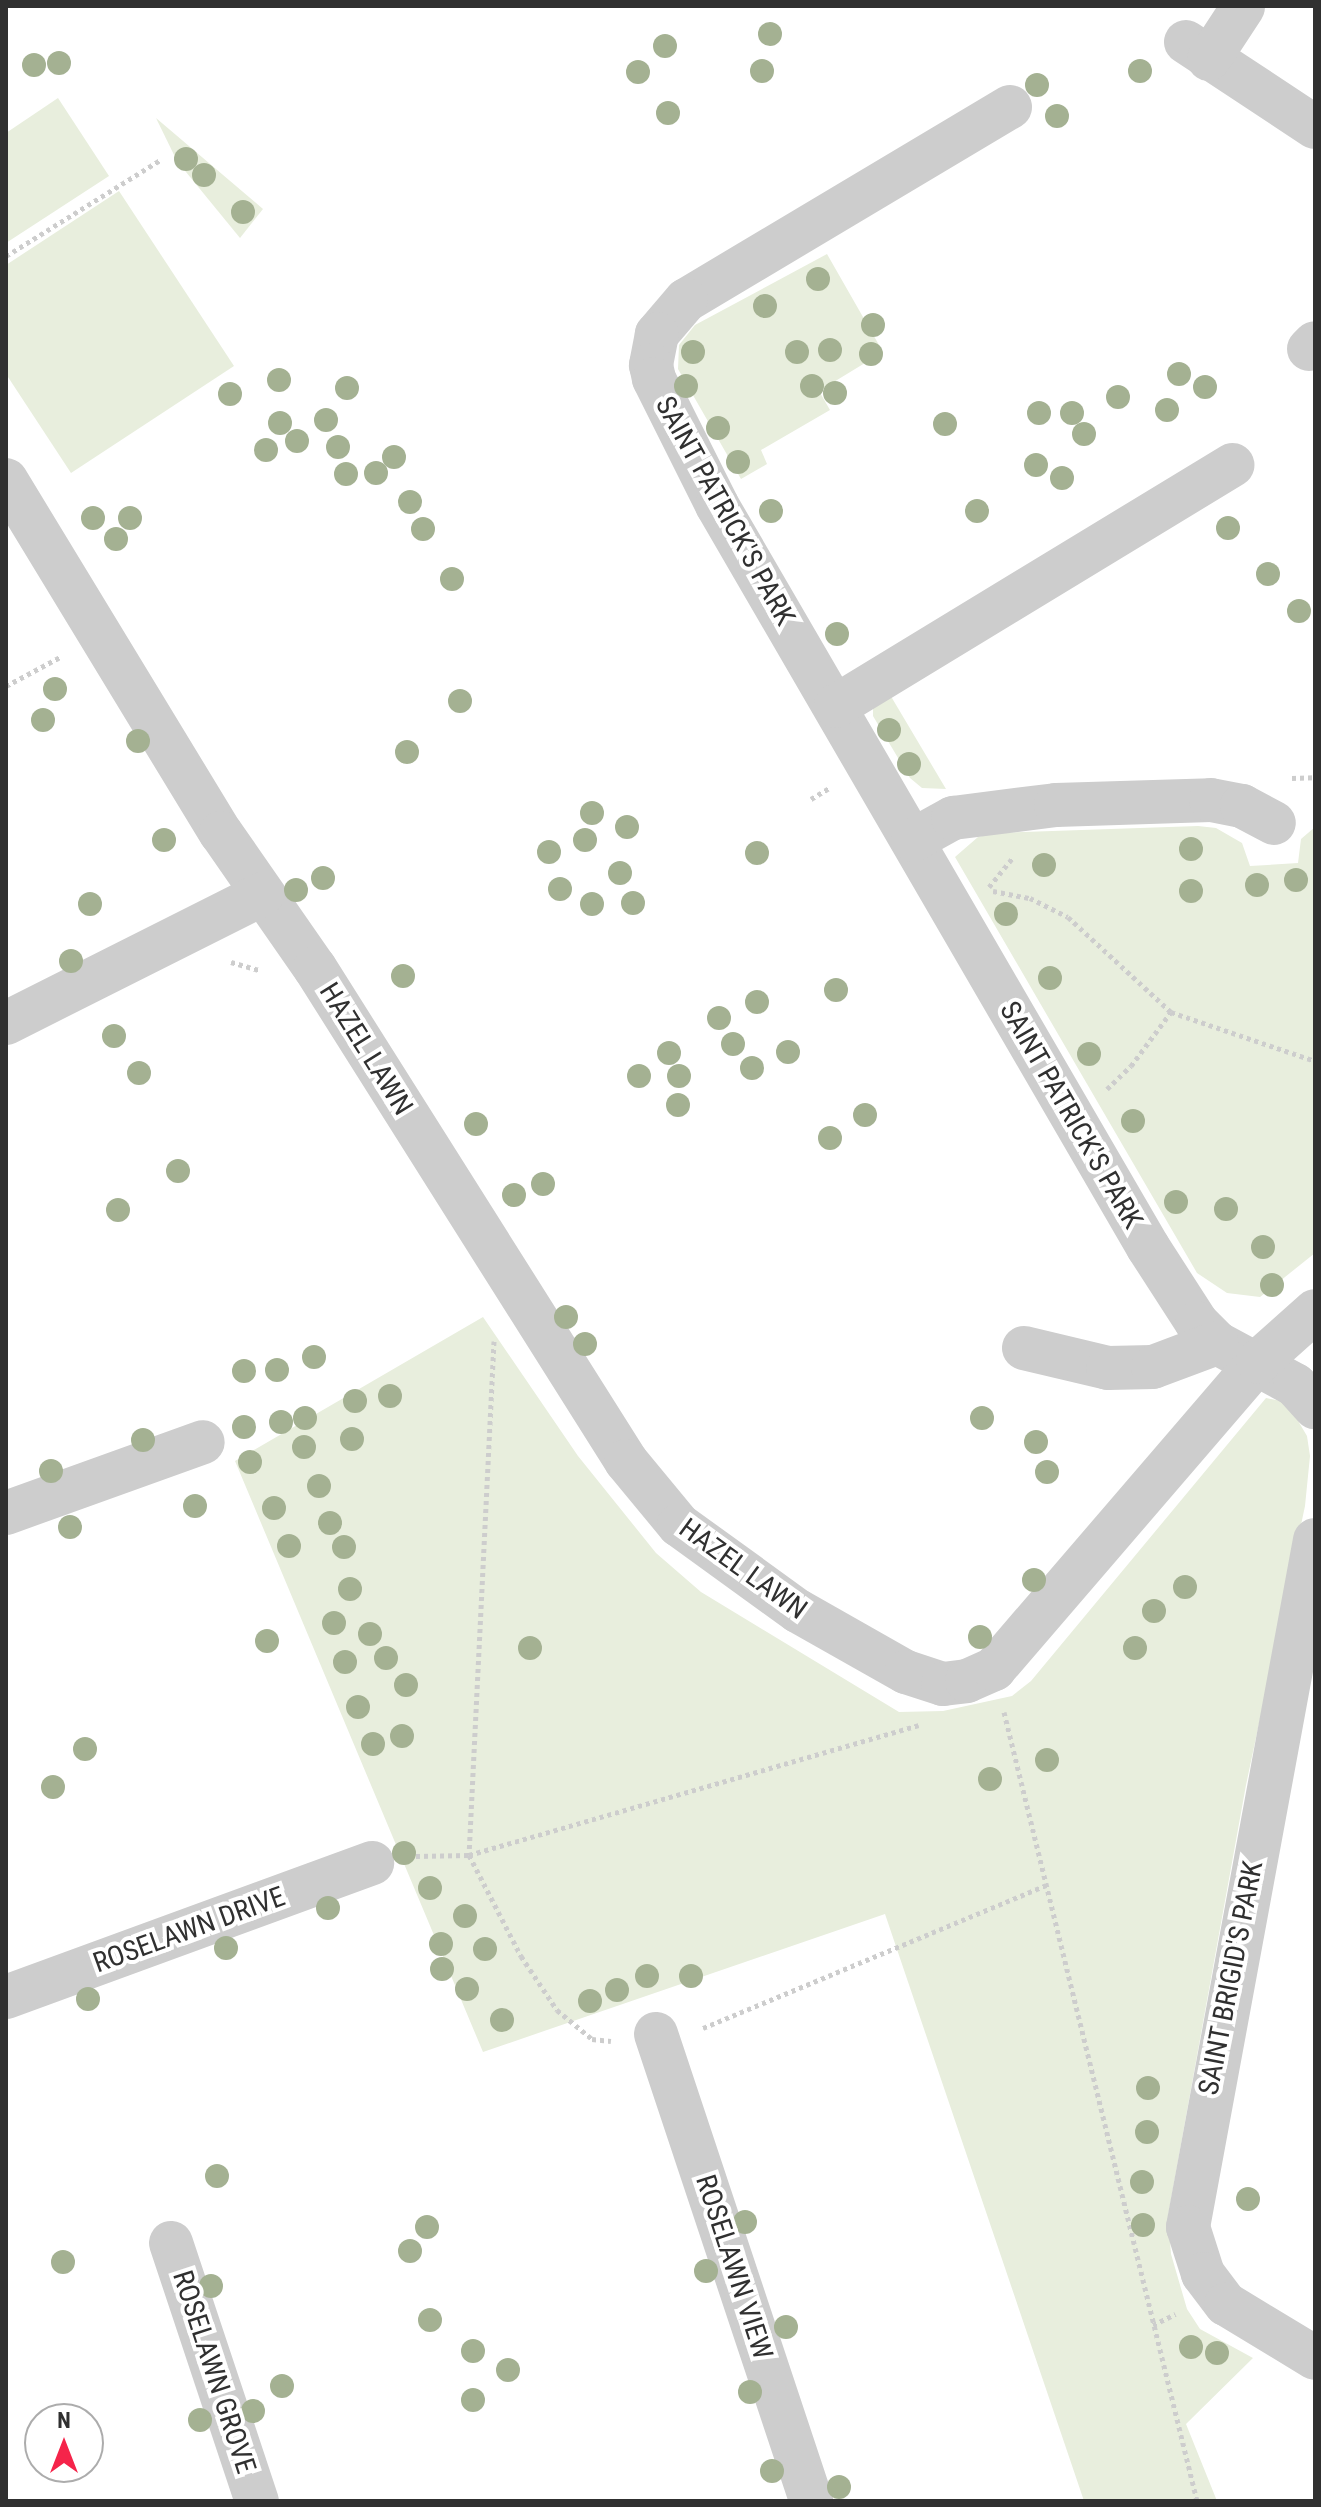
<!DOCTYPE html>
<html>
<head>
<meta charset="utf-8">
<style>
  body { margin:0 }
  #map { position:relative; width:1321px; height:2507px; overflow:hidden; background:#fff; font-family:"Roboto Condensed",sans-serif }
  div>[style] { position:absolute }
  .green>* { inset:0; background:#e8eedd }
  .path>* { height:5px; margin-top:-2.5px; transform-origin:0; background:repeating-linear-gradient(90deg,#cdcdcd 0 4px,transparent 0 8px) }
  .minor>* { height:44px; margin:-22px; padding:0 22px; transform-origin:22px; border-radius:22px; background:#cdcdcd }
  .trees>* { width:24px; height:24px; margin:-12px; border-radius:50%; background:#a4b192 }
  span { translate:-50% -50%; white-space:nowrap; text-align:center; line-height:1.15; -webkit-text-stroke:8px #fff; paint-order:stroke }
  .street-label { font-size:28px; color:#303030 }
  .frame { position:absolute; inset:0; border:8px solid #303030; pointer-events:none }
  .north { position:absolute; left:24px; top:2403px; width:80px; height:80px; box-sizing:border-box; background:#fff; border:2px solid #acacac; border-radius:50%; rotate:0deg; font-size:22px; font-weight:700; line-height:32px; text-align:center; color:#303030 }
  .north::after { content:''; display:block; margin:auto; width:28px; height:36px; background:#f5244a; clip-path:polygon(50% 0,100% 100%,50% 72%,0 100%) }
</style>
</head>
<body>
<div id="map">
  <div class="green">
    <div style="clip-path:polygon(58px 98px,109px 176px,6px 243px,6px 133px)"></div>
    <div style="clip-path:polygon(156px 118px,263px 209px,240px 238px,177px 161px)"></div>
    <div style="clip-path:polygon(119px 191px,234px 366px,71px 473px,6px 374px,6px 265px)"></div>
    <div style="clip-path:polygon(827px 254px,883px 352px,819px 391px,830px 410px,761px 450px,767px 464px,741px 479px,678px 369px,679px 345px,695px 325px)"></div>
    <div style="clip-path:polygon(886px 688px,946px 789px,922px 788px,910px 778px,873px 716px,873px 705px)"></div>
    <div style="clip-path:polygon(1198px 826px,1216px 828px,1242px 843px,1250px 866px,1298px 863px,1301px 839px,1315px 827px,1315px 1253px,1260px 1297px,1227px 1293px,1197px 1273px,955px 857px,978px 837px,995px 833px)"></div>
    <div style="clip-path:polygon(483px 1317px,578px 1456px,656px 1553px,701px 1592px,899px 1712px,943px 1711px,1012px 1696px,1031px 1681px,1266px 1398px,1281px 1401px,1294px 1414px,1307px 1436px,1310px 1456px,1305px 1506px,1246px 1785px,1168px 2216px,1171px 2254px,1187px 2309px,1200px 2329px,1253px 2358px,1186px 2424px,1217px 2501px,1084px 2501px,885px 1914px,483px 2052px,235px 1461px)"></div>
  </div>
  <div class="path">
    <div style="left:6px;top:256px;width:181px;rotate:-31.9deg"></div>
    <div style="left:6px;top:686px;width:61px;rotate:-28.2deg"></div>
    <div style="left:1292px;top:778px;width:23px;rotate:-2deg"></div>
    <div style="left:811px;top:799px;width:23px;rotate:-31deg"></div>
    <div style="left:989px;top:887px;width:38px;rotate:-51deg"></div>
    <div style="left:993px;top:891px;width:38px;rotate:11deg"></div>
    <div style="left:1030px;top:898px;width:42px;rotate:26.6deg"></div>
    <div style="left:1068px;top:917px;width:140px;rotate:42.7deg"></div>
    <div style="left:1171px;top:1012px;width:152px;rotate:18.8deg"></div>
    <div style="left:231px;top:962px;width:29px;rotate:16deg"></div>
    <div style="left:1107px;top:1089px;width:33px;rotate:-44deg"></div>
    <div style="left:1131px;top:1066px;width:67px;rotate:-53.5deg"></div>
    <div style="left:494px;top:1341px;width:515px;rotate:92.78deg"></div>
    <div style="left:469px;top:1855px;width:114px;rotate:62.8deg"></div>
    <div style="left:521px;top:1956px;width:65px;rotate:56.3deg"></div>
    <div style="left:557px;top:2010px;width:45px;rotate:39.6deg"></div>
    <div style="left:592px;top:2039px;width:19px;rotate:6deg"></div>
    <div style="left:1004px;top:1712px;width:812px;rotate:76.25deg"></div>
    <div style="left:416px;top:1856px;width:53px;rotate:-1.1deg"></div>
    <div style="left:469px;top:1855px;width:468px;rotate:-16.1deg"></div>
    <div style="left:703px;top:2028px;width:372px;rotate:-22.6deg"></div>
    <div style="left:1153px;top:2325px;width:25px;rotate:-26deg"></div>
  </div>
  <div class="minor">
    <div style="left:1186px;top:42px;width:154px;rotate:33.4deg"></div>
    <div style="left:1209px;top:59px;width:62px;rotate:-56.8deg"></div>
    <div style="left:1010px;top:107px;width:377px;rotate:149.2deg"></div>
    <div style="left:686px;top:300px;width:45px;rotate:130.5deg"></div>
    <div style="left:657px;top:334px;width:32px;rotate:101deg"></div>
    <div style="left:651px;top:365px;width:14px;rotate:78deg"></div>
    <div style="left:654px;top:379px;width:141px;rotate:63.4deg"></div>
    <div style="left:717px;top:505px;width:858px;rotate:59.85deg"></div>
    <div style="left:1148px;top:1247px;width:90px;rotate:57.2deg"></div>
    <div style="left:1197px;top:1323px;width:28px;rotate:45deg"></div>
    <div style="left:1217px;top:1343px;width:89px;rotate:28.3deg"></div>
    <div style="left:1295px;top:1385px;width:30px;rotate:48deg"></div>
    <div style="left:1309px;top:349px;width:8px;rotate:-45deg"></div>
    <div style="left:6px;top:480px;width:413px;rotate:58.7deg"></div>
    <div style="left:221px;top:833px;width:165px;rotate:55.2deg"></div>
    <div style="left:315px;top:968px;width:583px;rotate:57.75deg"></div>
    <div style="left:626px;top:1461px;width:83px;rotate:50.4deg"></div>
    <div style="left:679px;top:1525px;width:147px;rotate:35.9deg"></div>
    <div style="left:798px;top:1611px;width:124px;rotate:29.5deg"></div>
    <div style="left:906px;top:1672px;width:39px;rotate:18deg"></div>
    <div style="left:943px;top:1684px;width:24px;rotate:-7deg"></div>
    <div style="left:967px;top:1681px;width:30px;rotate:-24deg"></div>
    <div style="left:994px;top:1669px;width:405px;rotate:-49.3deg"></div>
    <div style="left:1258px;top:1362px;width:76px;rotate:-41.8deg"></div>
    <div style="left:836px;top:706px;width:464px;rotate:-31.3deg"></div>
    <div style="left:913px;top:840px;width:46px;rotate:-28.8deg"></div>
    <div style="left:953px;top:818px;width:104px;rotate:-7.2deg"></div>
    <div style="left:1056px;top:805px;width:155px;rotate:-1.8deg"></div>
    <div style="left:1211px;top:800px;width:32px;rotate:11deg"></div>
    <div style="left:1242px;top:806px;width:36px;rotate:28deg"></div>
    <div style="left:6px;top:1023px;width:287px;rotate:-26.7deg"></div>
    <div style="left:1024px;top:1348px;width:86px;rotate:13.4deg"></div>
    <div style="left:1108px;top:1368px;width:45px;rotate:-1.3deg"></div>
    <div style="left:1153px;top:1367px;width:68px;rotate:-20.6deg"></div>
    <div style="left:6px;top:1513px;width:209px;rotate:-19.8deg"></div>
    <div style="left:1315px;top:1540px;width:699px;rotate:100.47deg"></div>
    <div style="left:1188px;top:2227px;width:49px;rotate:72.3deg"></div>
    <div style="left:1203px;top:2274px;width:38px;rotate:53deg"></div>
    <div style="left:1226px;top:2304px;width:104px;rotate:31.2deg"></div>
    <div style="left:6px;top:1997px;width:390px;rotate:-20.1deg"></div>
    <div style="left:656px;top:2034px;width:492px;rotate:71.6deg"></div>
    <div style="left:171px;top:2243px;width:272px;rotate:71.6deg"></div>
  </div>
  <div class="trees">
    <div style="left:770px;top:34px"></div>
    <div style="left:665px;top:46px"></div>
    <div style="left:59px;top:63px"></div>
    <div style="left:34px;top:65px"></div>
    <div style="left:762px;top:71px"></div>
    <div style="left:1140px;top:71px"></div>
    <div style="left:638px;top:72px"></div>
    <div style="left:1037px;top:85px"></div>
    <div style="left:668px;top:113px"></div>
    <div style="left:1057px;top:116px"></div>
    <div style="left:186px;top:159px"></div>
    <div style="left:204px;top:175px"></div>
    <div style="left:243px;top:212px"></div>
    <div style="left:818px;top:279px"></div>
    <div style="left:765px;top:306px"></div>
    <div style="left:873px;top:325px"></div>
    <div style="left:830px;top:350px"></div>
    <div style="left:693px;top:352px"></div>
    <div style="left:797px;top:352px"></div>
    <div style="left:871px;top:354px"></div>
    <div style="left:1179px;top:374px"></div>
    <div style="left:279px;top:380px"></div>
    <div style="left:686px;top:386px"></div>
    <div style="left:812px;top:386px"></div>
    <div style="left:1205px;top:387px"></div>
    <div style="left:347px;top:388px"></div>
    <div style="left:835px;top:393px"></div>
    <div style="left:230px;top:394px"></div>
    <div style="left:1118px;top:397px"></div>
    <div style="left:1167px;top:410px"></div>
    <div style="left:1039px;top:413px"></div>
    <div style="left:1072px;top:413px"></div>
    <div style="left:326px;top:420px"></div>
    <div style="left:280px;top:423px"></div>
    <div style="left:945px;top:424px"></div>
    <div style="left:718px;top:428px"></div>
    <div style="left:1084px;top:434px"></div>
    <div style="left:297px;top:441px"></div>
    <div style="left:338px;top:447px"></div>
    <div style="left:266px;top:450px"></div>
    <div style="left:394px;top:457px"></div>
    <div style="left:738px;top:462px"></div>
    <div style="left:1036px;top:465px"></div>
    <div style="left:376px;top:473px"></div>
    <div style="left:346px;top:474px"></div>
    <div style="left:1062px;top:478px"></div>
    <div style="left:410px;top:502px"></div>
    <div style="left:771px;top:511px"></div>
    <div style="left:977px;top:511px"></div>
    <div style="left:93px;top:518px"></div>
    <div style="left:130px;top:518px"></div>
    <div style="left:1228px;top:528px"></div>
    <div style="left:423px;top:529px"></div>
    <div style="left:116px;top:539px"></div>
    <div style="left:1268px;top:574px"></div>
    <div style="left:452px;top:579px"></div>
    <div style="left:1299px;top:611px"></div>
    <div style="left:837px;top:634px"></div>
    <div style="left:55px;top:689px"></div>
    <div style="left:460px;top:701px"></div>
    <div style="left:43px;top:720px"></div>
    <div style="left:889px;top:730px"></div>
    <div style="left:138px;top:741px"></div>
    <div style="left:407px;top:752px"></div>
    <div style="left:909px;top:764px"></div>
    <div style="left:592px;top:813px"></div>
    <div style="left:627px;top:827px"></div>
    <div style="left:164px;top:840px"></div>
    <div style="left:585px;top:840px"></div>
    <div style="left:1191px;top:849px"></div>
    <div style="left:549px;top:852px"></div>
    <div style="left:757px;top:853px"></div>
    <div style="left:1044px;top:865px"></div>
    <div style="left:620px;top:873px"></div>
    <div style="left:323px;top:878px"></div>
    <div style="left:1296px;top:880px"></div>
    <div style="left:1257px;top:885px"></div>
    <div style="left:560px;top:889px"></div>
    <div style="left:296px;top:890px"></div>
    <div style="left:1191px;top:891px"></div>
    <div style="left:633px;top:903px"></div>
    <div style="left:90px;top:904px"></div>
    <div style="left:592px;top:904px"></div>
    <div style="left:1006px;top:914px"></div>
    <div style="left:71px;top:961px"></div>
    <div style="left:403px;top:976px"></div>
    <div style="left:1050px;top:978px"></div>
    <div style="left:836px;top:990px"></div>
    <div style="left:757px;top:1002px"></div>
    <div style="left:719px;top:1018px"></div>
    <div style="left:114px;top:1036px"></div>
    <div style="left:733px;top:1044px"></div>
    <div style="left:788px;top:1052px"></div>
    <div style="left:669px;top:1053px"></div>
    <div style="left:1089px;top:1054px"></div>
    <div style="left:752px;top:1068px"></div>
    <div style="left:139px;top:1073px"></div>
    <div style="left:639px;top:1076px"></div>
    <div style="left:679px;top:1076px"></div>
    <div style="left:678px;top:1105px"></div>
    <div style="left:865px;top:1115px"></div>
    <div style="left:1133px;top:1121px"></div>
    <div style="left:476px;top:1124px"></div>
    <div style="left:830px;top:1138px"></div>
    <div style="left:178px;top:1171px"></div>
    <div style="left:543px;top:1184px"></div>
    <div style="left:514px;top:1195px"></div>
    <div style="left:1176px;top:1202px"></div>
    <div style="left:1226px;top:1209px"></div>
    <div style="left:118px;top:1210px"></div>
    <div style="left:1263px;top:1247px"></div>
    <div style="left:1272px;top:1285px"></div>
    <div style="left:566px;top:1317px"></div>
    <div style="left:585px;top:1344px"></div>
    <div style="left:314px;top:1357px"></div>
    <div style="left:277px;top:1370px"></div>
    <div style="left:244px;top:1371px"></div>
    <div style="left:390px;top:1396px"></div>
    <div style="left:355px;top:1401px"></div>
    <div style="left:305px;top:1418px"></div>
    <div style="left:982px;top:1418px"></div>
    <div style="left:281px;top:1422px"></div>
    <div style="left:244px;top:1427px"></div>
    <div style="left:352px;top:1439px"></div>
    <div style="left:143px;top:1440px"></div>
    <div style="left:1036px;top:1442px"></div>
    <div style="left:304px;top:1447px"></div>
    <div style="left:250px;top:1462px"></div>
    <div style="left:51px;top:1471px"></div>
    <div style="left:1047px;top:1472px"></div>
    <div style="left:319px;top:1486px"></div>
    <div style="left:195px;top:1506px"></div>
    <div style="left:274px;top:1508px"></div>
    <div style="left:330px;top:1523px"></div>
    <div style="left:70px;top:1527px"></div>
    <div style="left:289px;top:1546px"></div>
    <div style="left:344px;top:1547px"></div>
    <div style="left:1034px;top:1580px"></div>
    <div style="left:1185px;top:1587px"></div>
    <div style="left:350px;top:1589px"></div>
    <div style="left:1154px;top:1611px"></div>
    <div style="left:334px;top:1623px"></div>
    <div style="left:370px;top:1634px"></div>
    <div style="left:980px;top:1637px"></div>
    <div style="left:267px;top:1641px"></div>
    <div style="left:530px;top:1648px"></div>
    <div style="left:1135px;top:1648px"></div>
    <div style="left:386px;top:1658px"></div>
    <div style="left:345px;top:1662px"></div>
    <div style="left:406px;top:1685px"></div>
    <div style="left:358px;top:1707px"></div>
    <div style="left:402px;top:1736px"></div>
    <div style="left:373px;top:1744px"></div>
    <div style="left:85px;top:1749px"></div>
    <div style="left:1047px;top:1760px"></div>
    <div style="left:990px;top:1779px"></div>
    <div style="left:53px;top:1787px"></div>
    <div style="left:404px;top:1853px"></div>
    <div style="left:430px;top:1888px"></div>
    <div style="left:328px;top:1908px"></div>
    <div style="left:465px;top:1916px"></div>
    <div style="left:441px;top:1944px"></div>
    <div style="left:226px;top:1948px"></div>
    <div style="left:485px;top:1949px"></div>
    <div style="left:442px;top:1969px"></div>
    <div style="left:647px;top:1976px"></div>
    <div style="left:691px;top:1976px"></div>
    <div style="left:467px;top:1989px"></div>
    <div style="left:617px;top:1990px"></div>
    <div style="left:88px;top:1999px"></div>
    <div style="left:590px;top:2001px"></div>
    <div style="left:502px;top:2020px"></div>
    <div style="left:1148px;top:2088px"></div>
    <div style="left:1147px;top:2132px"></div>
    <div style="left:217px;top:2176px"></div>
    <div style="left:1142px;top:2182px"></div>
    <div style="left:1248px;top:2199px"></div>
    <div style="left:745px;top:2222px"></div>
    <div style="left:1143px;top:2225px"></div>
    <div style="left:427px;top:2227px"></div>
    <div style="left:410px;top:2251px"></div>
    <div style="left:63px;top:2262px"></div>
    <div style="left:706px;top:2271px"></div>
    <div style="left:211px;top:2286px"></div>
    <div style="left:430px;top:2320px"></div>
    <div style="left:786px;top:2327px"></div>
    <div style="left:1191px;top:2347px"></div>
    <div style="left:473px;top:2351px"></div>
    <div style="left:1217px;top:2353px"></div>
    <div style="left:508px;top:2370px"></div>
    <div style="left:282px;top:2386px"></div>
    <div style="left:750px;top:2392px"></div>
    <div style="left:473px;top:2400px"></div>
    <div style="left:253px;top:2411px"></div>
    <div style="left:200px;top:2420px"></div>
    <div style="left:772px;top:2471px"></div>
    <div style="left:839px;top:2487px"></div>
  </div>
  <div class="street-label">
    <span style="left:725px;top:511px;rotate:61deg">SAINT PATRICK'S PARK</span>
    <span style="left:366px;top:1049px;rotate:58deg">HAZEL LAWN</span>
    <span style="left:1071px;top:1115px;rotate:60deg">SAINT PATRICK'S PARK</span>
    <span style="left:743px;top:1569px;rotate:36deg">HAZEL LAWN</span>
    <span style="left:189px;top:1930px;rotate:-20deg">ROSELAWN DRIVE</span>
    <span style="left:1231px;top:1978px;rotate:-79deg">SAINT BRIGID'S PARK</span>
    <span style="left:734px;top:2267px;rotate:72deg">ROSELAWN VIEW</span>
    <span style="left:214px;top:2372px;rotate:72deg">ROSELAWN GROVE</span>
  </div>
  <div class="frame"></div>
  <div class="north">N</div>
</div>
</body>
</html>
